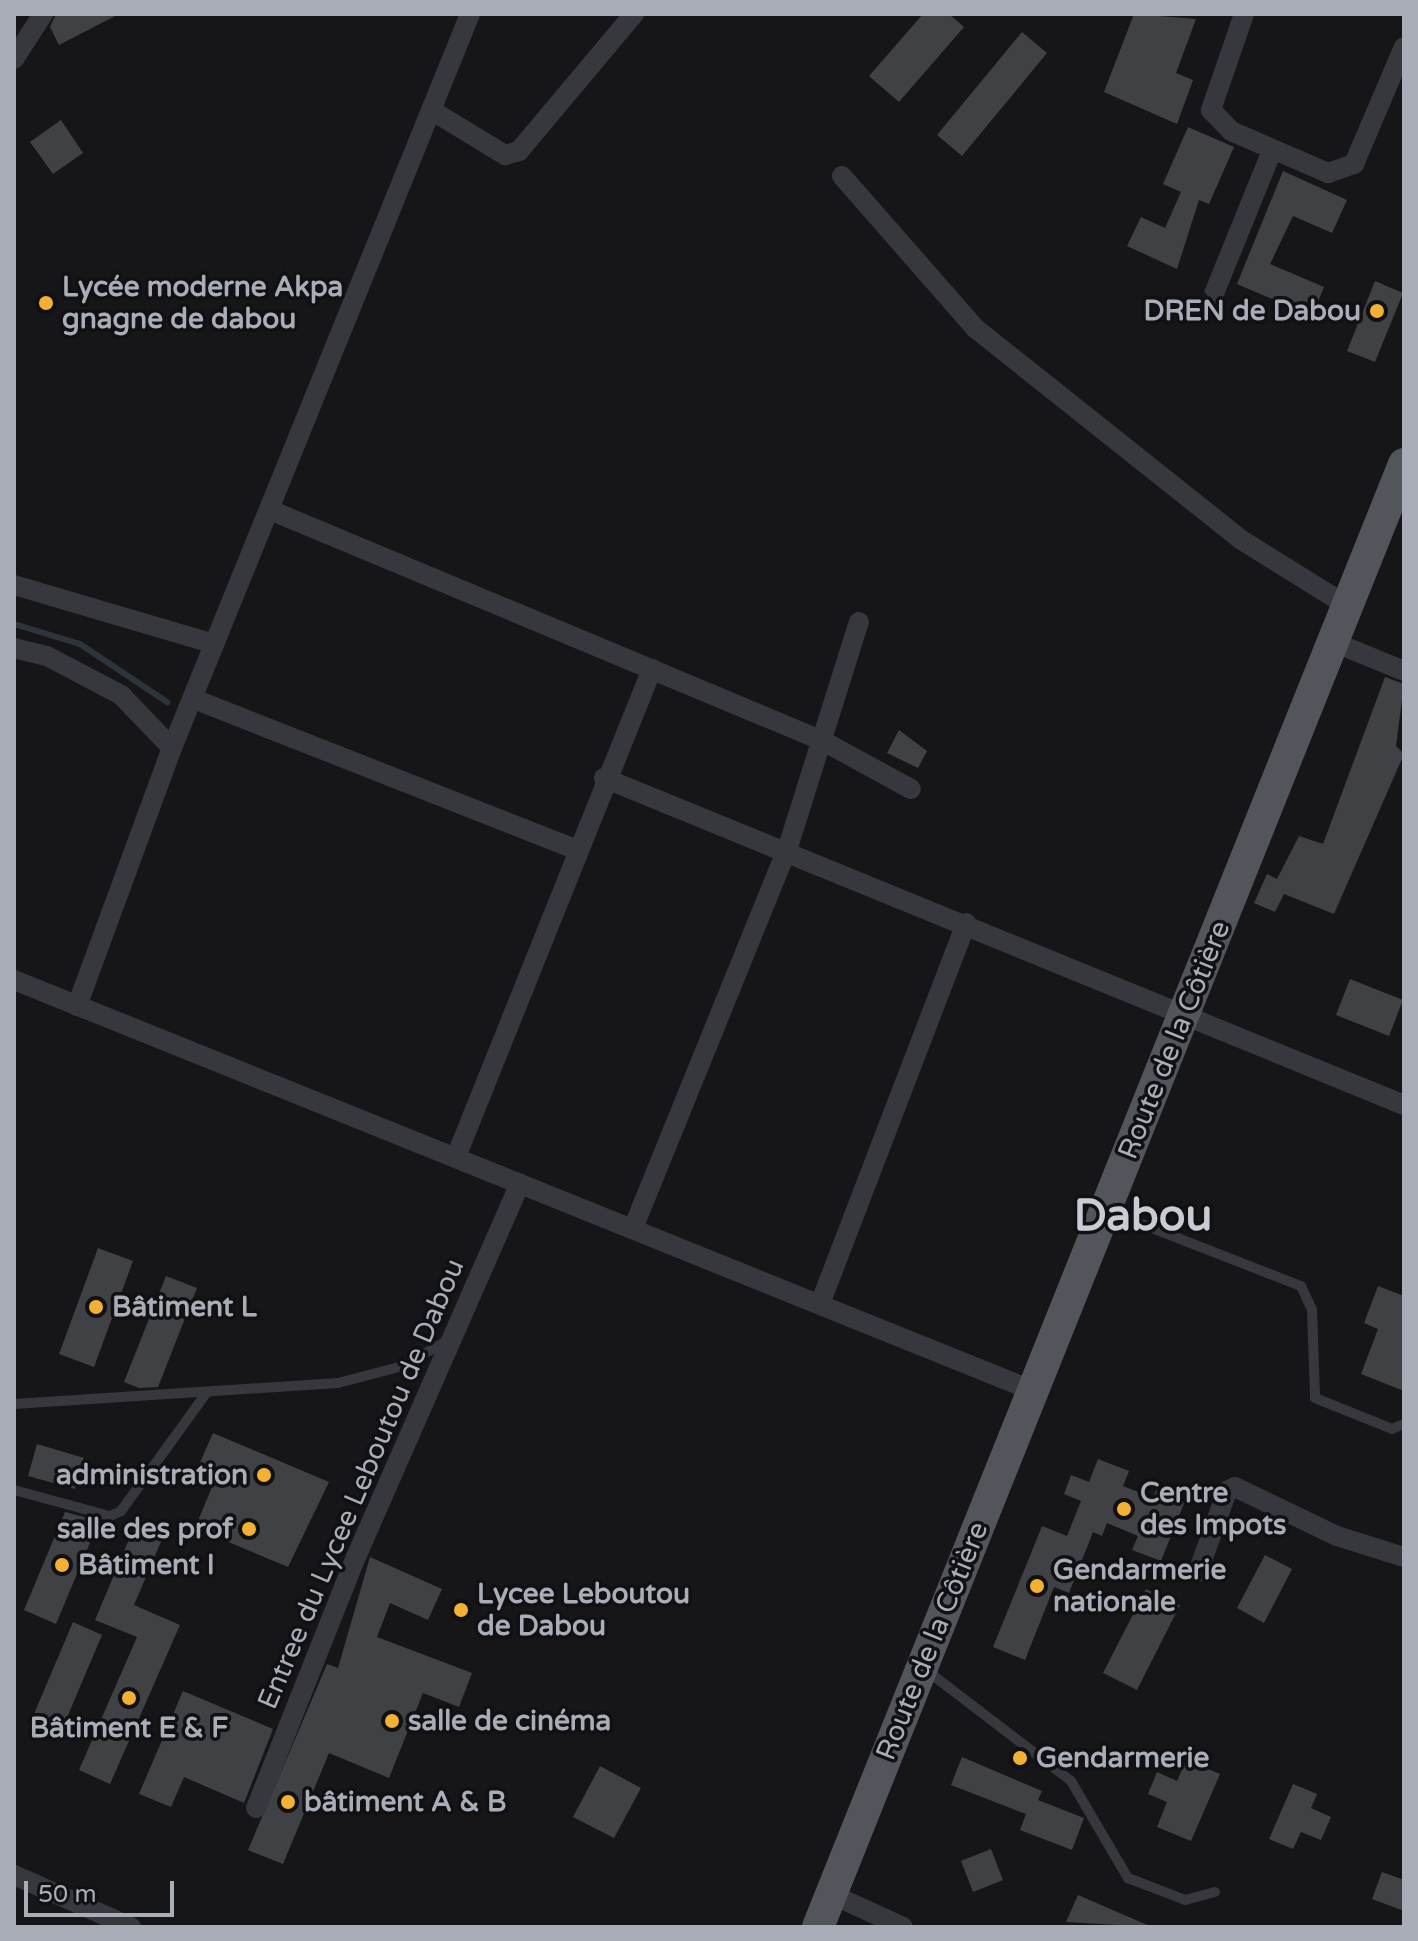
<!DOCTYPE html>
<html>
<head>
<meta charset="utf-8">
<style>
  body { margin:0 }
  #map { position:relative; width:1418px; height:1941px; overflow:hidden; background:#161618; font-family:"Varela Round",sans-serif }
  div>[style] { position:absolute }
  .stream>* { height:6px; margin:-3px; padding:0 3px; transform-origin:3px; border-radius:3px; background:#2c353c }
  .building>* { inset:0; background:#404145 }
  .lane>* { height:10px; margin:-5px; padding:0 5px; transform-origin:5px; border-radius:5px; background:#37383d }
  .street>* { height:20px; margin:-10px; padding:0 10px; transform-origin:10px; border-radius:10px; background:#37383d }
  .primary>* { height:32px; margin:-16px; padding:0 16px; transform-origin:16px; border-radius:16px; background:#53555c }
  .dots>* { width:22px; height:22px; translate:-50% -50%; box-sizing:border-box; border:4px solid #111113; border-radius:50% }
  span { translate:-50% -50%; white-space:nowrap; text-align:center; line-height:1.15; -webkit-text-stroke:7px #111113; paint-order:stroke }
  .poi-label { font-size:28px; color:#a8adb8; font-weight:700 }
  .left { translate:0 -50%; text-align:left }
  .right { translate:-100% -50%; text-align:right }
  .street-label { font-size:28px; color:#a8adb8 }
  .town-label { font-size:44px; color:#c9ccd4; font-weight:700 }
  .frame { position:absolute; inset:0; border:16px solid #a8adb8; pointer-events:none }
  .scale { position:absolute; left:24px; top:1881px; width:150px; height:36px; box-sizing:border-box; border:4px solid #a8adb8; border-top:0; padding-left:10px; font-size:24px; line-height:28px; white-space:nowrap; color:#a8adb8; -webkit-text-stroke:6px #111113; paint-order:stroke }
</style>
</head>
<body>
<div id="map">
  <div class="stream">
    <div style="left:14px;top:624px;width:69px;rotate:16.9deg"></div>
    <div style="left:80px;top:644px;width:105px;rotate:33.7deg"></div>
  </div>
  <div class="building">
    <div style="clip-path:polygon(56px 14px,119px 14px,59px 45px,50px 27px)"></div>
    <div style="clip-path:polygon(923px 14px,949px 14px,964px 27px,899px 102px,869px 76px)"></div>
    <div style="clip-path:polygon(1134px 14px,1196px 19px,1176px 73px,1193px 80px,1177px 124px,1104px 92px)"></div>
    <div style="clip-path:polygon(1022px 32px,1047px 53px,962px 156px,937px 135px)"></div>
    <div style="clip-path:polygon(61px 120px,83px 153px,53px 174px,30px 142px)"></div>
    <div style="clip-path:polygon(1188px 127px,1234px 147px,1209px 204px,1199px 200px,1177px 269px,1127px 246px,1141px 217px,1165px 228px,1181px 192px,1163px 184px)"></div>
    <div style="clip-path:polygon(1283px 171px,1347px 200px,1332px 233px,1293px 216px,1270px 264px,1324px 287px,1312px 316px,1237px 284px)"></div>
    <div style="clip-path:polygon(1375px 281px,1403px 293px,1375px 362px,1347px 351px)"></div>
    <div style="clip-path:polygon(1385px 677px,1404px 684px,1396px 746px,1404px 754px,1334px 914px,1284px 894px,1275px 912px,1254px 903px,1267px 874px,1277px 879px,1299px 836px,1323px 844px)"></div>
    <div style="clip-path:polygon(899px 730px,927px 751px,918px 768px,887px 753px)"></div>
    <div style="clip-path:polygon(1350px 979px,1403px 1000px,1389px 1036px,1336px 1015px)"></div>
    <div style="clip-path:polygon(98px 1248px,133px 1261px,94px 1367px,59px 1354px)"></div>
    <div style="clip-path:polygon(166px 1276px,197px 1288px,158px 1387px,139px 1388px,124px 1382px)"></div>
    <div style="clip-path:polygon(1378px 1286px,1404px 1296px,1404px 1391px,1361px 1374px,1378px 1329px,1364px 1323px)"></div>
    <div style="clip-path:polygon(213px 1433px,329px 1482px,288px 1567px,195px 1528px,217px 1475px,198px 1467px)"></div>
    <div style="clip-path:polygon(37px 1444px,84px 1458px,75px 1489px,28px 1476px)"></div>
    <div style="clip-path:polygon(1098px 1459px,1129px 1471px,1123px 1486px,1153px 1498px,1158px 1485px,1187px 1496px,1161px 1561px,1132px 1550px,1138px 1536px,1107px 1523px,1102px 1536px,1093px 1532px,1069px 1593px,1054px 1587px,1025px 1660px,993px 1647px,1042px 1526px,1067px 1536px,1081px 1501px,1064px 1494px,1071px 1475px,1089px 1482px)"></div>
    <div style="clip-path:polygon(65px 1512px,99px 1521px,56px 1624px,24px 1610px)"></div>
    <div style="clip-path:polygon(138px 1518px,166px 1530px,134px 1605px,180px 1625px,110px 1784px,79px 1770px,137px 1637px,95px 1620px)"></div>
    <div style="clip-path:polygon(1265px 1555px,1292px 1569px,1264px 1623px,1237px 1608px)"></div>
    <div style="clip-path:polygon(370px 1557px,442px 1589px,428px 1620px,390px 1603px,377px 1637px,472px 1673px,459px 1707px,423px 1693px,389px 1778px,329px 1753px,283px 1864px,248px 1850px,327px 1664px,338px 1668px)"></div>
    <div style="clip-path:polygon(1146px 1589px,1180px 1605px,1137px 1690px,1103px 1673px)"></div>
    <div style="clip-path:polygon(73px 1622px,102px 1635px,57px 1741px,28px 1728px)"></div>
    <div style="clip-path:polygon(183px 1691px,273px 1729px,244px 1803px,184px 1777px,171px 1807px,139px 1794px)"></div>
    <div style="clip-path:polygon(962px 1757px,1042px 1791px,1038px 1800px,1084px 1818px,1072px 1850px,1020px 1830px,1026px 1814px,951px 1785px)"></div>
    <div style="clip-path:polygon(1186px 1760px,1220px 1774px,1191px 1841px,1157px 1827px,1167px 1802px,1148px 1794px,1157px 1772px,1177px 1781px)"></div>
    <div style="clip-path:polygon(600px 1766px,641px 1788px,614px 1838px,573px 1817px)"></div>
    <div style="clip-path:polygon(1293px 1784px,1317px 1794px,1311px 1808px,1331px 1817px,1321px 1840px,1301px 1832px,1293px 1849px,1269px 1839px)"></div>
    <div style="clip-path:polygon(991px 1849px,1003px 1880px,973px 1892px,961px 1861px)"></div>
    <div style="clip-path:polygon(1382px 1872px,1404px 1880px,1404px 1911px,1372px 1899px)"></div>
    <div style="clip-path:polygon(1078px 1895px,1152px 1927px,1066px 1922px)"></div>
  </div>
  <div class="lane">
    <div style="left:1111px;top:1212px;width:204px;rotate:21.3deg"></div>
    <div style="left:1301px;top:1286px;width:26px;rotate:65deg"></div>
    <div style="left:1312px;top:1310px;width:88px;rotate:88deg"></div>
    <div style="left:1315px;top:1398px;width:83px;rotate:21.9deg"></div>
    <div style="left:1392px;top:1429px;width:13px;rotate:-23deg"></div>
    <div style="left:14px;top:1404px;width:325px;rotate:-3.7deg"></div>
    <div style="left:338px;top:1383px;width:67px;rotate:-14.7deg"></div>
    <div style="left:403px;top:1366px;width:52px;rotate:-30deg"></div>
    <div style="left:14px;top:1490px;width:99px;rotate:15.2deg"></div>
    <div style="left:110px;top:1516px;width:12px;rotate:-24deg"></div>
    <div style="left:121px;top:1511px;width:147px;rotate:-54.1deg"></div>
    <div style="left:926px;top:1670px;width:183px;rotate:37.4deg"></div>
    <div style="left:1071px;top:1781px;width:113px;rotate:59.6deg"></div>
    <div style="left:1128px;top:1878px;width:61px;rotate:21.1deg"></div>
    <div style="left:1185px;top:1900px;width:31px;rotate:-15deg"></div>
  </div>
  <div class="street">
    <div style="left:1244px;top:14px;width:102px;rotate:109deg"></div>
    <div style="left:1211px;top:110px;width:29px;rotate:46deg"></div>
    <div style="left:1231px;top:131px;width:106px;rotate:23.4deg"></div>
    <div style="left:1328px;top:173px;width:28px;rotate:-19deg"></div>
    <div style="left:1354px;top:164px;width:127px;rotate:-66.9deg"></div>
    <div style="left:14px;top:59px;width:54px;rotate:-57.2deg"></div>
    <div style="left:431px;top:110px;width:87px;rotate:31.3deg"></div>
    <div style="left:505px;top:155px;width:15px;rotate:-16deg"></div>
    <div style="left:519px;top:151px;width:179px;rotate:-50deg"></div>
    <div style="left:842px;top:176px;width:202px;rotate:48.8deg"></div>
    <div style="left:975px;top:328px;width:339px;rotate:38.5deg"></div>
    <div style="left:1240px;top:539px;width:125px;rotate:31.9deg"></div>
    <div style="left:1213px;top:296px;width:157px;rotate:-67.9deg"></div>
    <div style="left:270px;top:510px;width:599px;rotate:22.67deg"></div>
    <div style="left:823px;top:741px;width:100px;rotate:28.6deg"></div>
    <div style="left:14px;top:585px;width:209px;rotate:16.4deg"></div>
    <div style="left:1331px;top:641px;width:79px;rotate:22.3deg"></div>
    <div style="left:14px;top:648px;width:34px;rotate:14deg"></div>
    <div style="left:47px;top:656px;width:84px;rotate:27.8deg"></div>
    <div style="left:121px;top:695px;width:74px;rotate:46.1deg"></div>
    <div style="left:194px;top:699px;width:409px;rotate:21.5deg"></div>
    <div style="left:604px;top:778px;width:864px;rotate:22.23deg"></div>
    <div style="left:14px;top:980px;width:1100px;rotate:21.95deg"></div>
    <div style="left:77px;top:1006px;width:275px;rotate:-69.8deg"></div>
    <div style="left:172px;top:748px;width:792px;rotate:-67.9deg"></div>
    <div style="left:456px;top:1157px;width:526px;rotate:-68.12deg"></div>
    <div style="left:634px;top:1226px;width:406px;rotate:-67.9deg"></div>
    <div style="left:787px;top:850px;width:239px;rotate:-72.5deg"></div>
    <div style="left:820px;top:1304px;width:408px;rotate:-69deg"></div>
    <div style="left:1198px;top:1572px;width:86px;rotate:-70.3deg"></div>
    <div style="left:1227px;top:1491px;width:9px;rotate:-27deg"></div>
    <div style="left:1235px;top:1487px;width:113px;rotate:25.7deg"></div>
    <div style="left:1337px;top:1536px;width:70px;rotate:17.4deg"></div>
    <div style="left:256px;top:1808px;width:270px;rotate:-68.3deg"></div>
    <div style="left:356px;top:1557px;width:408px;rotate:-66.3deg"></div>
    <div style="left:14px;top:1875px;width:128px;rotate:24deg"></div>
    <div style="left:831px;top:1894px;width:79px;rotate:24.6deg"></div>
  </div>
  <div class="primary">
    <div style="left:818px;top:1927px;width:1576px;rotate:-68.17deg"></div>
  </div>
  <div class="dots">
    <div style="left:46px;top:303px;background:#f2b134"></div>
    <div style="left:1377px;top:311px;background:#f2b134"></div>
    <div style="left:96px;top:1307px;background:#f2b134"></div>
    <div style="left:264px;top:1475px;background:#f2b134"></div>
    <div style="left:1124px;top:1509px;background:#f2b134"></div>
    <div style="left:249px;top:1529px;background:#f2b134"></div>
    <div style="left:62px;top:1565px;background:#f2b134"></div>
    <div style="left:1037px;top:1586px;background:#f2b134"></div>
    <div style="left:461px;top:1610px;background:#f2b134"></div>
    <div style="left:129px;top:1698px;background:#f2b134"></div>
    <div style="left:392px;top:1721px;background:#f2b134"></div>
    <div style="left:1020px;top:1758px;background:#f2b134"></div>
    <div style="left:288px;top:1802px;background:#f2b134"></div>
  </div>
  <div class="poi-label">
    <span class="left" style="left:62px;top:303px">Lycée moderne Akpa<br>gnagne de dabou</span>
    <span class="right" style="left:1361px;top:311px">DREN de Dabou</span>
    <span class="left" style="left:112px;top:1307px">Bâtiment L</span>
    <span class="right" style="left:248px;top:1475px">administration</span>
    <span class="left" style="left:1140px;top:1509px">Centre<br>des Impots</span>
    <span class="right" style="left:233px;top:1529px">salle des prof</span>
    <span class="left" style="left:78px;top:1565px">Bâtiment I</span>
    <span class="left" style="left:1053px;top:1586px">Gendarmerie<br>nationale</span>
    <span class="left" style="left:477px;top:1610px">Lycee Leboutou<br>de Dabou</span>
    <span class="left" style="left:408px;top:1721px">salle de cinéma</span>
    <span style="left:129px;top:1728px">Bâtiment E &amp; F</span>
    <span class="left" style="left:1036px;top:1758px">Gendarmerie</span>
    <span class="left" style="left:304px;top:1802px">bâtiment A &amp; B</span>
  </div>
  <div class="street-label">
    <span style="left:1174px;top:1040px;rotate:-68deg">Route de la Côtière</span>
    <span style="left:361px;top:1484px;rotate:-67deg">Entree du Lycee Leboutou de Dabou</span>
    <span style="left:932px;top:1641px;rotate:-68deg">Route de la Côtière</span>
  </div>
  <div class="town-label">
    <span style="left:1143px;top:1217px">Dabou</span>
  </div>
  <div class="frame"></div>
  <div class="scale">50 m</div>
</div>
</body>
</html>
